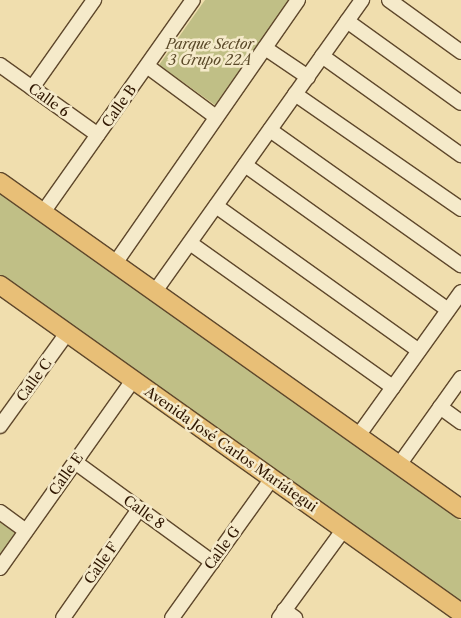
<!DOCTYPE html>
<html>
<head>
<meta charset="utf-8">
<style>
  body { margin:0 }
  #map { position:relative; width:461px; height:618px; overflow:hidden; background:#f0deae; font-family:"Libre Caslon Text",serif }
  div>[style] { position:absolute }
  .green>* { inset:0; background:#c0bf86 }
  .roads { filter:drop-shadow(1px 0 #5f482c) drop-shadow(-1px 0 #5f482c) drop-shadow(0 1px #5f482c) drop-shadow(0 -1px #5f482c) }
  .minor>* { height:14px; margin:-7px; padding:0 7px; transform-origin:7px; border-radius:7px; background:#f5eaca }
  .major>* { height:18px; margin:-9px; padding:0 9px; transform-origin:9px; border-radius:9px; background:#e8bf77 }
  span { translate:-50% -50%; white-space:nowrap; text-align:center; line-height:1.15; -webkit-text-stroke:5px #f5eaca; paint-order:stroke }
  .park-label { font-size:14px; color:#5a4928; font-style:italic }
  .street-label { font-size:14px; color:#2f1600 }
</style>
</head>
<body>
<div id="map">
  <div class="green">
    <div style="clip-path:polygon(205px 0,289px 0,215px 105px,159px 65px)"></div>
    <div style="clip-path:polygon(0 194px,461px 521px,461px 602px,0 278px)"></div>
    <div style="clip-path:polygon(0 520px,19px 533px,0 559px)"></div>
  </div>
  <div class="roads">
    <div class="minor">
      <div style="left:389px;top:0;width:89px;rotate:35.8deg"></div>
      <div style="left:347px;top:21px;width:140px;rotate:35.7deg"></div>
      <div style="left:265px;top:48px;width:52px;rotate:34deg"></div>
      <div style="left:322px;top:56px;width:171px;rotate:35.5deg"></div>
      <div style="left:0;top:65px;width:120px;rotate:35.5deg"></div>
      <div style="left:147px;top:66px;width:86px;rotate:36.5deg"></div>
      <div style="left:32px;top:88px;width:108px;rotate:-54.8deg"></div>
      <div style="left:295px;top:94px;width:202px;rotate:34.7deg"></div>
      <div style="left:270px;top:130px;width:234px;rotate:35.3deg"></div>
      <div style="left:245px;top:165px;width:249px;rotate:35.5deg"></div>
      <div style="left:216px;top:206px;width:249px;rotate:35.5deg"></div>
      <div style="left:44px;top:211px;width:258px;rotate:-54.8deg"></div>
      <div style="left:190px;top:243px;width:249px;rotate:35.4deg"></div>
      <div style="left:116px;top:262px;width:319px;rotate:-55.2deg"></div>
      <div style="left:156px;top:290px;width:356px;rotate:-54.6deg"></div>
      <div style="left:440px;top:407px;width:26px;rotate:36deg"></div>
      <div style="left:0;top:426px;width:115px;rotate:-54.2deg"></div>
      <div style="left:358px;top:436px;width:177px;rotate:-54.4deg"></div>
      <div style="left:75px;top:462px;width:170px;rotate:36.1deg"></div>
      <div style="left:399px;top:465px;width:107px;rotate:-54.5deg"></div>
      <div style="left:0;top:512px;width:32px;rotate:36deg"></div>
      <div style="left:0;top:568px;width:230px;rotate:-54.7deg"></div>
      <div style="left:284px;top:610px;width:14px;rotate:36deg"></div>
      <div style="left:63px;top:618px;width:133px;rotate:-55.1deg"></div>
      <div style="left:172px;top:618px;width:173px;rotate:-54.4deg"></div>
      <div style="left:279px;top:618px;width:110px;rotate:-53.9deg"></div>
    </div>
    <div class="major">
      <div style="left:0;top:182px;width:565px;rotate:35.35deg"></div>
      <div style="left:0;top:285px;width:566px;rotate:35.43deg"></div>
    </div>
  </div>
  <div class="park-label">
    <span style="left:210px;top:52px">Parque Sector<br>3 Grupo 22A</span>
  </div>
  <div class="street-label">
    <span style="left:49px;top:100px;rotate:36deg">Calle 6</span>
    <span style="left:119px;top:106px;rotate:-55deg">Calle B</span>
    <span style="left:34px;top:380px;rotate:-54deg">Calle C</span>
    <span style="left:231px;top:449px;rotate:35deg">Avenida José Carlos Mariátegui</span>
    <span style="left:66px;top:474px;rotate:-55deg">Calle E</span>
    <span style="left:144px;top:512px;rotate:36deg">Calle 8</span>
    <span style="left:222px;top:548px;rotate:-54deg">Calle G</span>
    <span style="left:101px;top:563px;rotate:-55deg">Calle F</span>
  </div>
</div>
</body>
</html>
